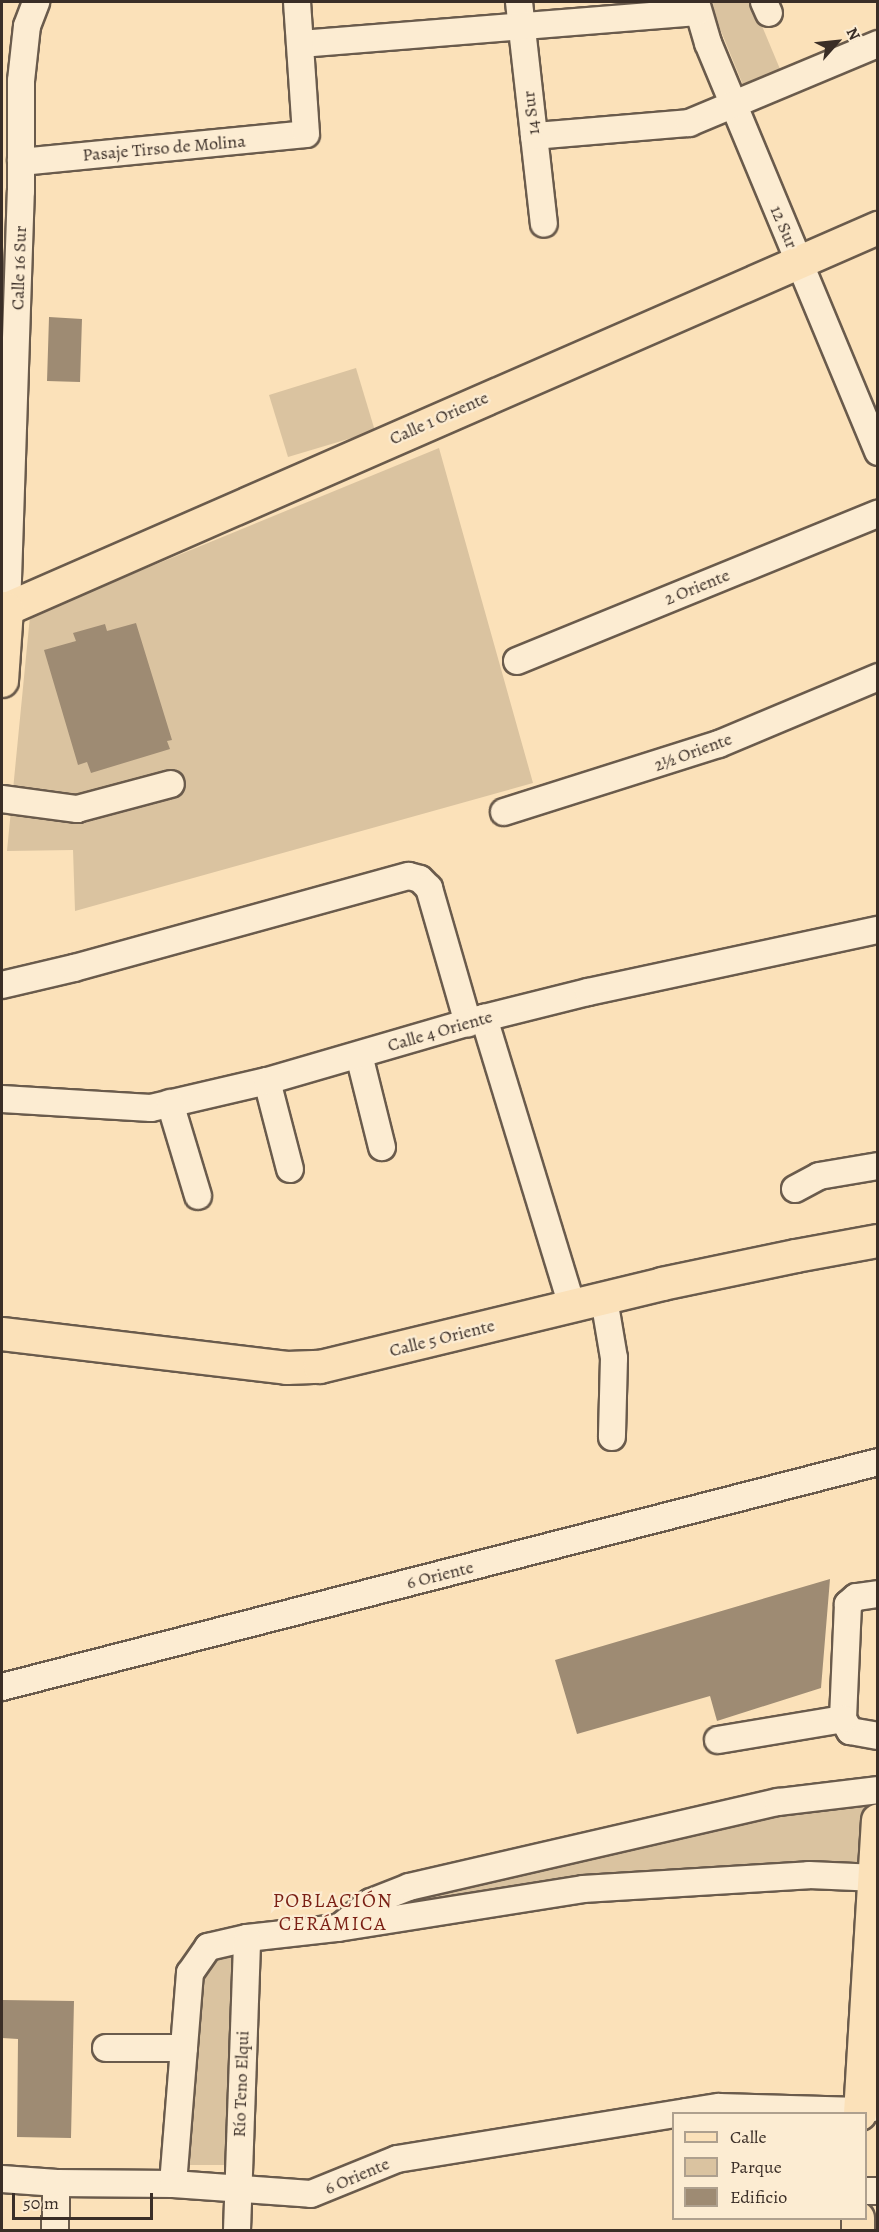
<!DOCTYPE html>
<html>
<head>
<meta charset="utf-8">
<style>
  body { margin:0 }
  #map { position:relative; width:879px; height:2232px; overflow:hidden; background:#fbe1b9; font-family:Alegreya,serif }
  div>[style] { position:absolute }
  .green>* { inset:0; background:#dac3a0 }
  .building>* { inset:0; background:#9e8b73 }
  .roads { filter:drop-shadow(2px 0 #6a5b4c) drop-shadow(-2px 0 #6a5b4c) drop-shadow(0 2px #6a5b4c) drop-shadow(0 -2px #6a5b4c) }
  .minor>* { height:26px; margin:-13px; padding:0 13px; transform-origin:13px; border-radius:13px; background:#fcecd2 }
  .major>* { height:32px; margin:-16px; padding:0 16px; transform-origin:16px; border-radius:16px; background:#fbe1b9 }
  span { translate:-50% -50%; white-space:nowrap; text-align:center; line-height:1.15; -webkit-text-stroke:4.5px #fcecd2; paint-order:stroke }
  .street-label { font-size:18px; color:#3a2e27 }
  .neighbourhood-label { font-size:20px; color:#7a1f14; letter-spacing:1.5px }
  .frame { position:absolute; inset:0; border:3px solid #3a2e27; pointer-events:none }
  .legend { position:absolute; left:672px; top:2112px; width:195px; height:108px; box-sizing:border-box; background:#fcecd2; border:2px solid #aea08e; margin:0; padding:8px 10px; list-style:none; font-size:18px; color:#3a2e27 }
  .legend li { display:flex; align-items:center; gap:12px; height:30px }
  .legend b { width:30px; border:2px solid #aea08e }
  .north { position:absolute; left:807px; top:12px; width:60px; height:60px; -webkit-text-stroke:4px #fcecd2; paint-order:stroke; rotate:63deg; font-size:16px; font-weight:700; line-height:24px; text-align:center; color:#3a2e27 }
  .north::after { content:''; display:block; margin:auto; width:21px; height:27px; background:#3a2e27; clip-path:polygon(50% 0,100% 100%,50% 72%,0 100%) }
  .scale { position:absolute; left:12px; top:2193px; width:141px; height:27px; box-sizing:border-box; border:3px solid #3a2e27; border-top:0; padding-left:8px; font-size:18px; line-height:21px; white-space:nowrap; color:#3a2e27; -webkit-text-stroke:4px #fcecd2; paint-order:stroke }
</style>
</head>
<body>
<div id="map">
  <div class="green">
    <div style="clip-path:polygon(713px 2px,752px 2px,780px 69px,743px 85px,714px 14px)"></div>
    <div style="clip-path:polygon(356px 368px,375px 431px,288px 457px,269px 395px)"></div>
    <div style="clip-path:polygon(439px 448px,533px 783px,75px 911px,73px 850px,7px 851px,30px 616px)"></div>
    <div style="clip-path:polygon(873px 1805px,868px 1869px,354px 1921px,376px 1905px,778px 1807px)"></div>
    <div style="clip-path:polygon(235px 1946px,227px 2165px,187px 2165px,202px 1971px,208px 1960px)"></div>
  </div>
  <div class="building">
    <div style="clip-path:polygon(49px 317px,82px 319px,80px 382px,47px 381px)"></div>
    <div style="clip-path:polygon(136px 623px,172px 740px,167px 741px,170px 749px,91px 773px,87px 762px,78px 765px,44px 650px,76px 641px,73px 633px,105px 624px,107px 631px)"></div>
    <div style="clip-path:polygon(830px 1579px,821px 1688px,717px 1721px,710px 1696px,577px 1734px,555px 1660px)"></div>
    <div style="clip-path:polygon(2px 2000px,74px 2001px,71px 2138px,17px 2137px,18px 2039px,2px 2038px)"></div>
  </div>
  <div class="roads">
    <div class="minor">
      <div style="left:519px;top:2px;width:223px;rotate:83.6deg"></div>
      <div style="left:696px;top:2px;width:43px;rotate:73.7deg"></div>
      <div style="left:708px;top:43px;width:443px;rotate:67.4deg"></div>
      <div style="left:764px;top:2px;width:12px;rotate:66deg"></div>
      <div style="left:301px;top:44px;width:397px;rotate:-4.6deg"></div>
      <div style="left:534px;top:136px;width:156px;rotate:-4.8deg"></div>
      <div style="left:689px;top:123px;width:205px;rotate:-22.7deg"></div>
      <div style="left:21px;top:162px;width:286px;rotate:-5.6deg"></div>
      <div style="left:306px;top:134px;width:132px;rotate:-93.9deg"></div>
      <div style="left:7px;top:609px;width:418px;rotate:-88.1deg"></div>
      <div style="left:21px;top:191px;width:110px;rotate:-90deg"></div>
      <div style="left:21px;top:81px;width:55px;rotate:-83.8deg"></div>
      <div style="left:27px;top:26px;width:26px;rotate:-69deg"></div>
      <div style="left:517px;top:661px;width:390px;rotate:-22.2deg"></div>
      <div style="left:2px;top:799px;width:76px;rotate:7.6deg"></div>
      <div style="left:77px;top:809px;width:97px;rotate:-14.9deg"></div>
      <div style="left:504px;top:812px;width:225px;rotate:-17.6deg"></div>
      <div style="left:719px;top:744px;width:173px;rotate:-22.8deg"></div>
      <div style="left:2px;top:985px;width:74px;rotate:-13.3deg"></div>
      <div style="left:74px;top:968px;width:347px;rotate:-15.4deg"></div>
      <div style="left:409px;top:876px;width:11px;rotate:15deg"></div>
      <div style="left:420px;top:879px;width:13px;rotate:45deg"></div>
      <div style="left:429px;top:888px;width:141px;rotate:73.9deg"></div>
      <div style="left:484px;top:1018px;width:301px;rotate:73deg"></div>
      <div style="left:359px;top:1055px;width:95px;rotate:76deg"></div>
      <div style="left:267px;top:1081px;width:91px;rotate:75.4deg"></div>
      <div style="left:2px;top:1099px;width:149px;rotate:3.5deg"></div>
      <div style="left:151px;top:1108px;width:119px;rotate:-13.1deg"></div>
      <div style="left:267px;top:1081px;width:226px;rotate:-16.2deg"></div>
      <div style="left:484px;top:1018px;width:107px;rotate:-14deg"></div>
      <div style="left:588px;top:992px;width:297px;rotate:-12.1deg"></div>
      <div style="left:170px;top:1103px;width:97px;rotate:73.2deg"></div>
      <div style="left:795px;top:1189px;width:27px;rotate:-28deg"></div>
      <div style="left:819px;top:1176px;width:60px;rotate:-9.6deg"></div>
      <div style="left:604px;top:1299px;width:60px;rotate:80.4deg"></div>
      <div style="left:614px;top:1358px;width:79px;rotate:91.5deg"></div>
      <div style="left:878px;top:1594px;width:22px;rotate:172deg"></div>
      <div style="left:856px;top:1597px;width:11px;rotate:139deg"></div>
      <div style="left:848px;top:1604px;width:115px;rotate:92.5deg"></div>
      <div style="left:843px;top:1719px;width:14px;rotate:60deg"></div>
      <div style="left:850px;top:1731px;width:28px;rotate:10deg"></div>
      <div style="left:2px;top:1687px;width:904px;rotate:-14.4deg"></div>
      <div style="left:718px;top:1740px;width:127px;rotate:-9.5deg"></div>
      <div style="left:341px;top:1926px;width:38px;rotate:-39deg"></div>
      <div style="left:371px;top:1902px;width:41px;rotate:-21.5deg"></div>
      <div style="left:409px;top:1887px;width:379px;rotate:-13deg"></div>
      <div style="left:778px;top:1802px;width:101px;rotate:-6.8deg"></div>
      <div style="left:106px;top:2048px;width:78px"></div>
      <div style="left:2px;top:2179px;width:55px;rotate:4.2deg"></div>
      <div style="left:57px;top:2183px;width:116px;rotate:0.5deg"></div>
      <div style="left:173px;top:2184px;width:138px;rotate:4.1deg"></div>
      <div style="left:311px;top:2194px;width:93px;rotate:-22.1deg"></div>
      <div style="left:397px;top:2159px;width:293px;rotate:-9.2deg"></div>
      <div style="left:686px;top:2112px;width:33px;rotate:-9deg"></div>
      <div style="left:719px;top:2107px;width:141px;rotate:1.6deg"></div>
      <div style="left:860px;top:2111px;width:18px;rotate:-13deg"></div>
      <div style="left:173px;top:2184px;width:212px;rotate:-85.4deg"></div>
      <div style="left:190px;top:1973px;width:32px;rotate:-55deg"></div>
      <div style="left:208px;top:1947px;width:40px;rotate:-13deg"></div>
      <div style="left:247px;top:1938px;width:92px;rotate:-6.3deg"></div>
      <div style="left:338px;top:1928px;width:248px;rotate:-9deg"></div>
      <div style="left:583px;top:1889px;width:226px;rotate:-3.5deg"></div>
      <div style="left:809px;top:1875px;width:69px;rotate:2.5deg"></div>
      <div style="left:866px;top:2191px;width:12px"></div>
      <div style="left:55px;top:2230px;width:47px;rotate:-87.6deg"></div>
      <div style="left:237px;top:2230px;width:292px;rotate:-88deg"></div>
    </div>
    <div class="major">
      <div style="left:2px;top:608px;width:5px;rotate:11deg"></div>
      <div style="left:7px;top:609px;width:951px;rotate:-23.63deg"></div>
      <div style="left:2px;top:681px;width:72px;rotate:-86deg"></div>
      <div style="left:2px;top:1334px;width:287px;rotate:6.8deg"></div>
      <div style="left:287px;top:1368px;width:33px;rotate:-2deg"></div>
      <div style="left:320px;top:1367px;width:352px;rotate:-13.6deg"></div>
      <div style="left:662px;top:1284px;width:137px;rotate:-11.8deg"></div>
      <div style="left:796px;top:1256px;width:83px;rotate:-10.4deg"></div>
      <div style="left:860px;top:2114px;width:294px;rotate:-86.5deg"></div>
      <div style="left:858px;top:2230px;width:12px;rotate:-90deg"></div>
    </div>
  </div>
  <div class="street-label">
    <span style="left:531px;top:113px;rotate:-97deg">14 Sur</span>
    <span style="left:164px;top:148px;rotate:-5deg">Pasaje Tirso de Molina</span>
    <span style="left:784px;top:227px;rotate:67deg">12 Sur</span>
    <span style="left:19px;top:268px;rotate:-88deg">Calle 16 Sur</span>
    <span style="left:439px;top:418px;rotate:-24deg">Calle 1 Oriente</span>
    <span style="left:697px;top:587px;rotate:-22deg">2 Oriente</span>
    <span style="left:693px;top:752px;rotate:-20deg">2½ Oriente</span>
    <span style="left:440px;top:1031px;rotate:-16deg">Calle 4 Oriente</span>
    <span style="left:442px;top:1338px;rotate:-14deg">Calle 5 Oriente</span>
    <span style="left:440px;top:1575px;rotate:-14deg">6 Oriente</span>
    <span style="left:241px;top:2084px;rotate:-88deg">Río Teno Elqui</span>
    <span style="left:357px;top:2176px;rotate:-23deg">6 Oriente</span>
  </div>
  <div class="neighbourhood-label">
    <span style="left:333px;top:1912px">POBLACIÓN<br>CERÁMICA</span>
  </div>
  <div class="frame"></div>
  <ul class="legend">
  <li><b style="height:8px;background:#fbe1b9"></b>Calle</li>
  <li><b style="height:16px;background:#dac3a0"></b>Parque</li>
  <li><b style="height:16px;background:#9e8b73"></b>Edificio</li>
  </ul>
  <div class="north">N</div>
  <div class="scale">50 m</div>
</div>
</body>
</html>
